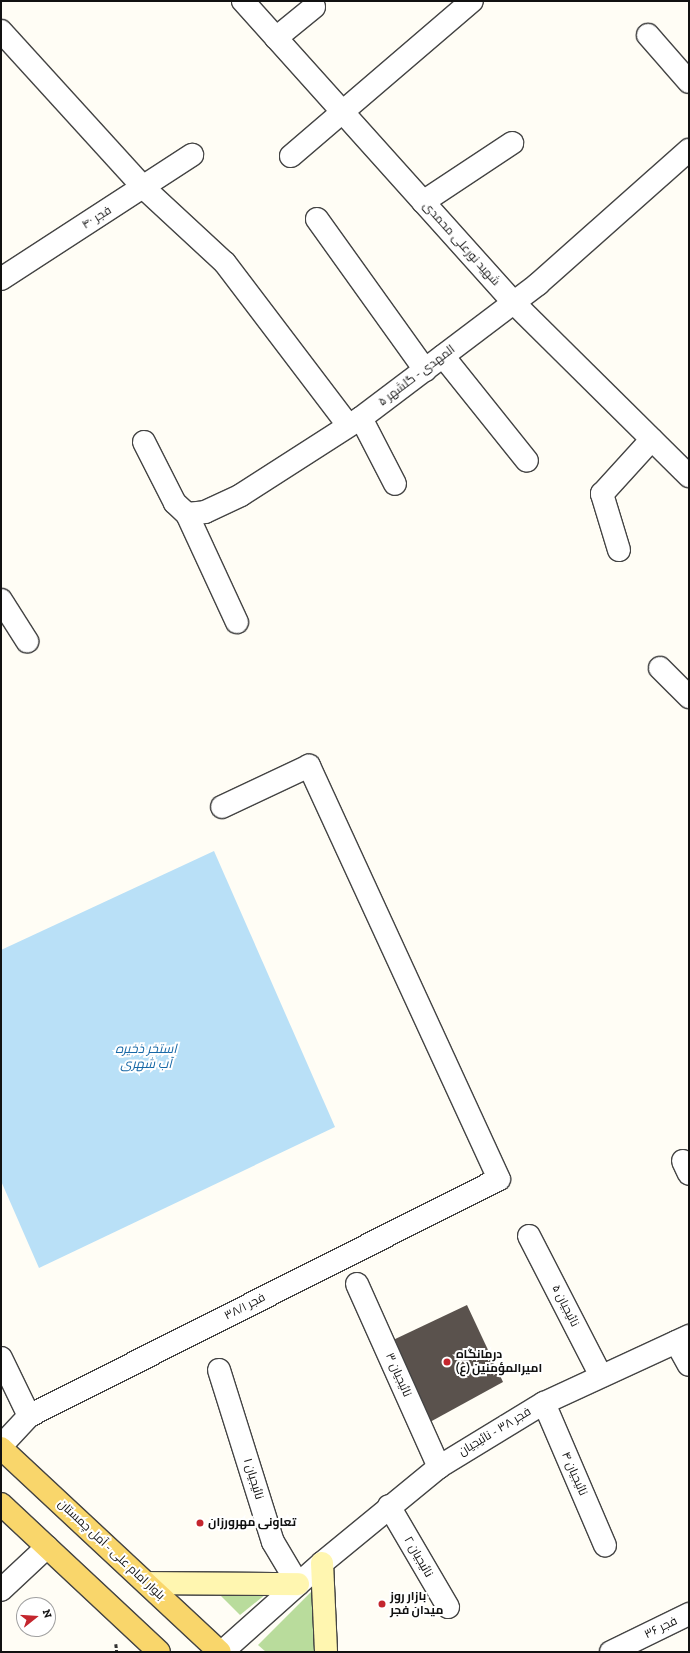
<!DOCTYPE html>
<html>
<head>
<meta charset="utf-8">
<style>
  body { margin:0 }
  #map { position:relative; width:690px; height:1653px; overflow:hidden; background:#fffdf5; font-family:"Zilla Slab",Cairo,serif }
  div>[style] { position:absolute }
  .forest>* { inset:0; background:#b9dc9c }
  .water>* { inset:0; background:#b9e0f7 }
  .building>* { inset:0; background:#5a524d }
  .path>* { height:2.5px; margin-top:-1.25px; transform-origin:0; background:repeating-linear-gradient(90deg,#333 0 4px,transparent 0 6px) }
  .roads { filter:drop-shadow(1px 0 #444) drop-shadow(-1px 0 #444) drop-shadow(0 1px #444) drop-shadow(0 -1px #444) }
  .street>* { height:22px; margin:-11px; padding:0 11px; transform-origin:11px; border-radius:11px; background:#fff }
  .secondary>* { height:22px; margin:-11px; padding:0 11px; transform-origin:11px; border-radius:11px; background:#fff6b0 }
  .primary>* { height:22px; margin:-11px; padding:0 11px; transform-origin:11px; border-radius:11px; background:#f9d66b }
  .dots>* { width:11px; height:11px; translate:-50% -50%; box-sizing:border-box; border:2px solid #fff; border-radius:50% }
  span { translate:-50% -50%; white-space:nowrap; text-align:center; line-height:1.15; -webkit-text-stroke:4px #fff; paint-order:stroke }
  .street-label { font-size:12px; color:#111 }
  .poi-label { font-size:12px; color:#111; font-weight:700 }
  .left { translate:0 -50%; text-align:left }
  .water-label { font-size:13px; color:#1768a6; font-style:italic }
  .frame { position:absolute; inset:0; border:2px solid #111; pointer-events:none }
  .north { position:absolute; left:16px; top:1597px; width:40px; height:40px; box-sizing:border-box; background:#fff; border:1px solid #a0a0a0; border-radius:50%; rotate:73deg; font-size:11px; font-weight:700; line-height:16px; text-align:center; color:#111 }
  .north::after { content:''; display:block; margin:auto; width:14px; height:18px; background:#c4262e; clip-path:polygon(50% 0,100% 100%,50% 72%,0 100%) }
</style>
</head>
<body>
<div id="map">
  <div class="forest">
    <div style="clip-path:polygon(314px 1589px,319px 1652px,266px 1652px,258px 1645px)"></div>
    <div style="clip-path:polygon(215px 1590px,271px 1590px,240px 1615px)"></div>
  </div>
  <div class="water">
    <div style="clip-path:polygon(214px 851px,335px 1127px,39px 1268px,1px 1181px,1px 950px)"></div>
  </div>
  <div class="building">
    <div style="clip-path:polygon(467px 1305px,503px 1382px,430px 1422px,391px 1341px)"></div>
  </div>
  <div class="path">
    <div style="left:116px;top:1644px;width:8px;rotate:83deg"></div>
  </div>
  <div class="roads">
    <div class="street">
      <div style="left:243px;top:1px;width:406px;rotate:48.1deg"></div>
      <div style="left:514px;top:303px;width:246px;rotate:44.7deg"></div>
      <div style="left:1px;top:31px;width:212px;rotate:47.7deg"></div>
      <div style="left:144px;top:188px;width:110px;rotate:42.8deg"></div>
      <div style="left:225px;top:263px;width:203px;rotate:52.8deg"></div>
      <div style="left:648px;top:35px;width:62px;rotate:48.9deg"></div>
      <div style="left:276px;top:38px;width:49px;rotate:-39.2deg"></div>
      <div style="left:291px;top:156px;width:238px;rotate:-40.6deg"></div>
      <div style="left:423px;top:202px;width:107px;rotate:-33.5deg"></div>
      <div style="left:317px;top:219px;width:186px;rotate:54.4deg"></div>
      <div style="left:1px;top:279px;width:228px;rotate:-33deg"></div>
      <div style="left:443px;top:356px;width:134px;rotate:51.3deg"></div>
      <div style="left:361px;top:418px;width:74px;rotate:62.7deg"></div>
      <div style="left:144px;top:442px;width:68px;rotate:63.1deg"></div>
      <div style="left:175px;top:503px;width:16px;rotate:43deg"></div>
      <div style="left:187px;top:514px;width:18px;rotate:-6deg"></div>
      <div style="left:205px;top:512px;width:40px;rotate:-25deg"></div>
      <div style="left:241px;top:495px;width:143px;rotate:-32.7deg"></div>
      <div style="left:361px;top:418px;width:222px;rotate:-37.1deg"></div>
      <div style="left:538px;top:284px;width:202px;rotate:-41.6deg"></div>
      <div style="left:187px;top:514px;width:119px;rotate:65.2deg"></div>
      <div style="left:619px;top:550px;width:59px;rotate:-106.9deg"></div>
      <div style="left:602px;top:494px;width:74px;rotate:-47.7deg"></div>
      <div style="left:1px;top:600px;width:49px;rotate:57.6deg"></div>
      <div style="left:660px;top:668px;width:41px;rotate:45deg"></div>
      <div style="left:683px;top:1161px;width:14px;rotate:65deg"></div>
      <div style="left:529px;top:1236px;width:157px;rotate:62.8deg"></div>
      <div style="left:357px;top:1284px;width:201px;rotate:65.9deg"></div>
      <div style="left:676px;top:1342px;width:26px;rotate:61deg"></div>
      <div style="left:1px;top:1358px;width:64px;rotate:64.2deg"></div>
      <div style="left:219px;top:1370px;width:180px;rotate:72.6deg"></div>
      <div style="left:273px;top:1542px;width:49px;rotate:59.2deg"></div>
      <div style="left:544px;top:1403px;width:155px;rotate:66.8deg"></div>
      <div style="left:1px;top:1446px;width:41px;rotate:-47deg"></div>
      <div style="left:29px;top:1416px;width:526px;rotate:-26.76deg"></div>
      <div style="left:499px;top:1179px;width:455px;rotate:-114.7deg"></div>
      <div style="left:309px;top:766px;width:96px;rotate:154.8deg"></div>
      <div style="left:389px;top:1506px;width:117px;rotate:59.7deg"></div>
      <div style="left:1px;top:1590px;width:63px;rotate:-43.1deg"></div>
      <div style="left:222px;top:1652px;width:134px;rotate:-41.7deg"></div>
      <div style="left:322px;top:1563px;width:151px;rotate:-39.4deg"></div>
      <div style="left:439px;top:1467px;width:123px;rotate:-31.4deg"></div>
      <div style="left:544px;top:1403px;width:160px;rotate:-24.8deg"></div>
      <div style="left:611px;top:1652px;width:87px;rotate:-26deg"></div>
    </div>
    <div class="secondary">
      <div style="left:322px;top:1563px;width:89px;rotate:87.4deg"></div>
      <div style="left:147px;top:1583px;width:151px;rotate:0.4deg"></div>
    </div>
    <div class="primary">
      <div style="left:1px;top:1448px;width:299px;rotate:43deg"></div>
      <div style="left:1px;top:1504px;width:216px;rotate:43.1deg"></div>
    </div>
  </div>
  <div class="dots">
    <div style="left:447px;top:1362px;background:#c4262e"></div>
    <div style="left:200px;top:1523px;background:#c4262e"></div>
    <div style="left:382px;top:1604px;background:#c4262e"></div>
  </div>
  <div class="street-label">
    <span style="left:97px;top:218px;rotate:-32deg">فجر ۴۰</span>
    <span style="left:461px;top:244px;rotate:48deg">شهید نورعلی محمدی</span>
    <span style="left:417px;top:376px;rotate:-37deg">المهدی - گلشهر ۵</span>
    <span style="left:565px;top:1306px;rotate:63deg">نائیجیان ۵</span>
    <span style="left:245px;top:1307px;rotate:-27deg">فجر ۳۸/۱</span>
    <span style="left:398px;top:1375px;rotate:66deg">نائیجیان ۳</span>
    <span style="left:495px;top:1432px;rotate:-31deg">فجر ۳۸ - نائیجیان</span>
    <span style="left:574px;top:1474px;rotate:66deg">نائیجیان ۴</span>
    <span style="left:253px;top:1479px;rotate:73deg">نائیجیان ۱</span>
    <span style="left:111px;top:1550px;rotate:43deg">بلوار امام علی - آمل چمستان</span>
    <span style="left:418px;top:1557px;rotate:60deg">نائیجیان ۲</span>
    <span style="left:661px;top:1628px;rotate:-26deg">فجر ۳۶</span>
  </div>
  <div class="poi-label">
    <span class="left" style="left:456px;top:1362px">درمانگاه<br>امیرالمؤمنین (ع)</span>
    <span class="left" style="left:208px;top:1523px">تعاونی مهرورزان</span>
    <span class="left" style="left:390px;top:1604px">بازار روز<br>میدان فجر</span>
  </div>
  <div class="water-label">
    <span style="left:146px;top:1057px">استخر ذخیره<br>آب شهری</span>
  </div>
  <div class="frame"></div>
  <div class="north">N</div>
</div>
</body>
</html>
